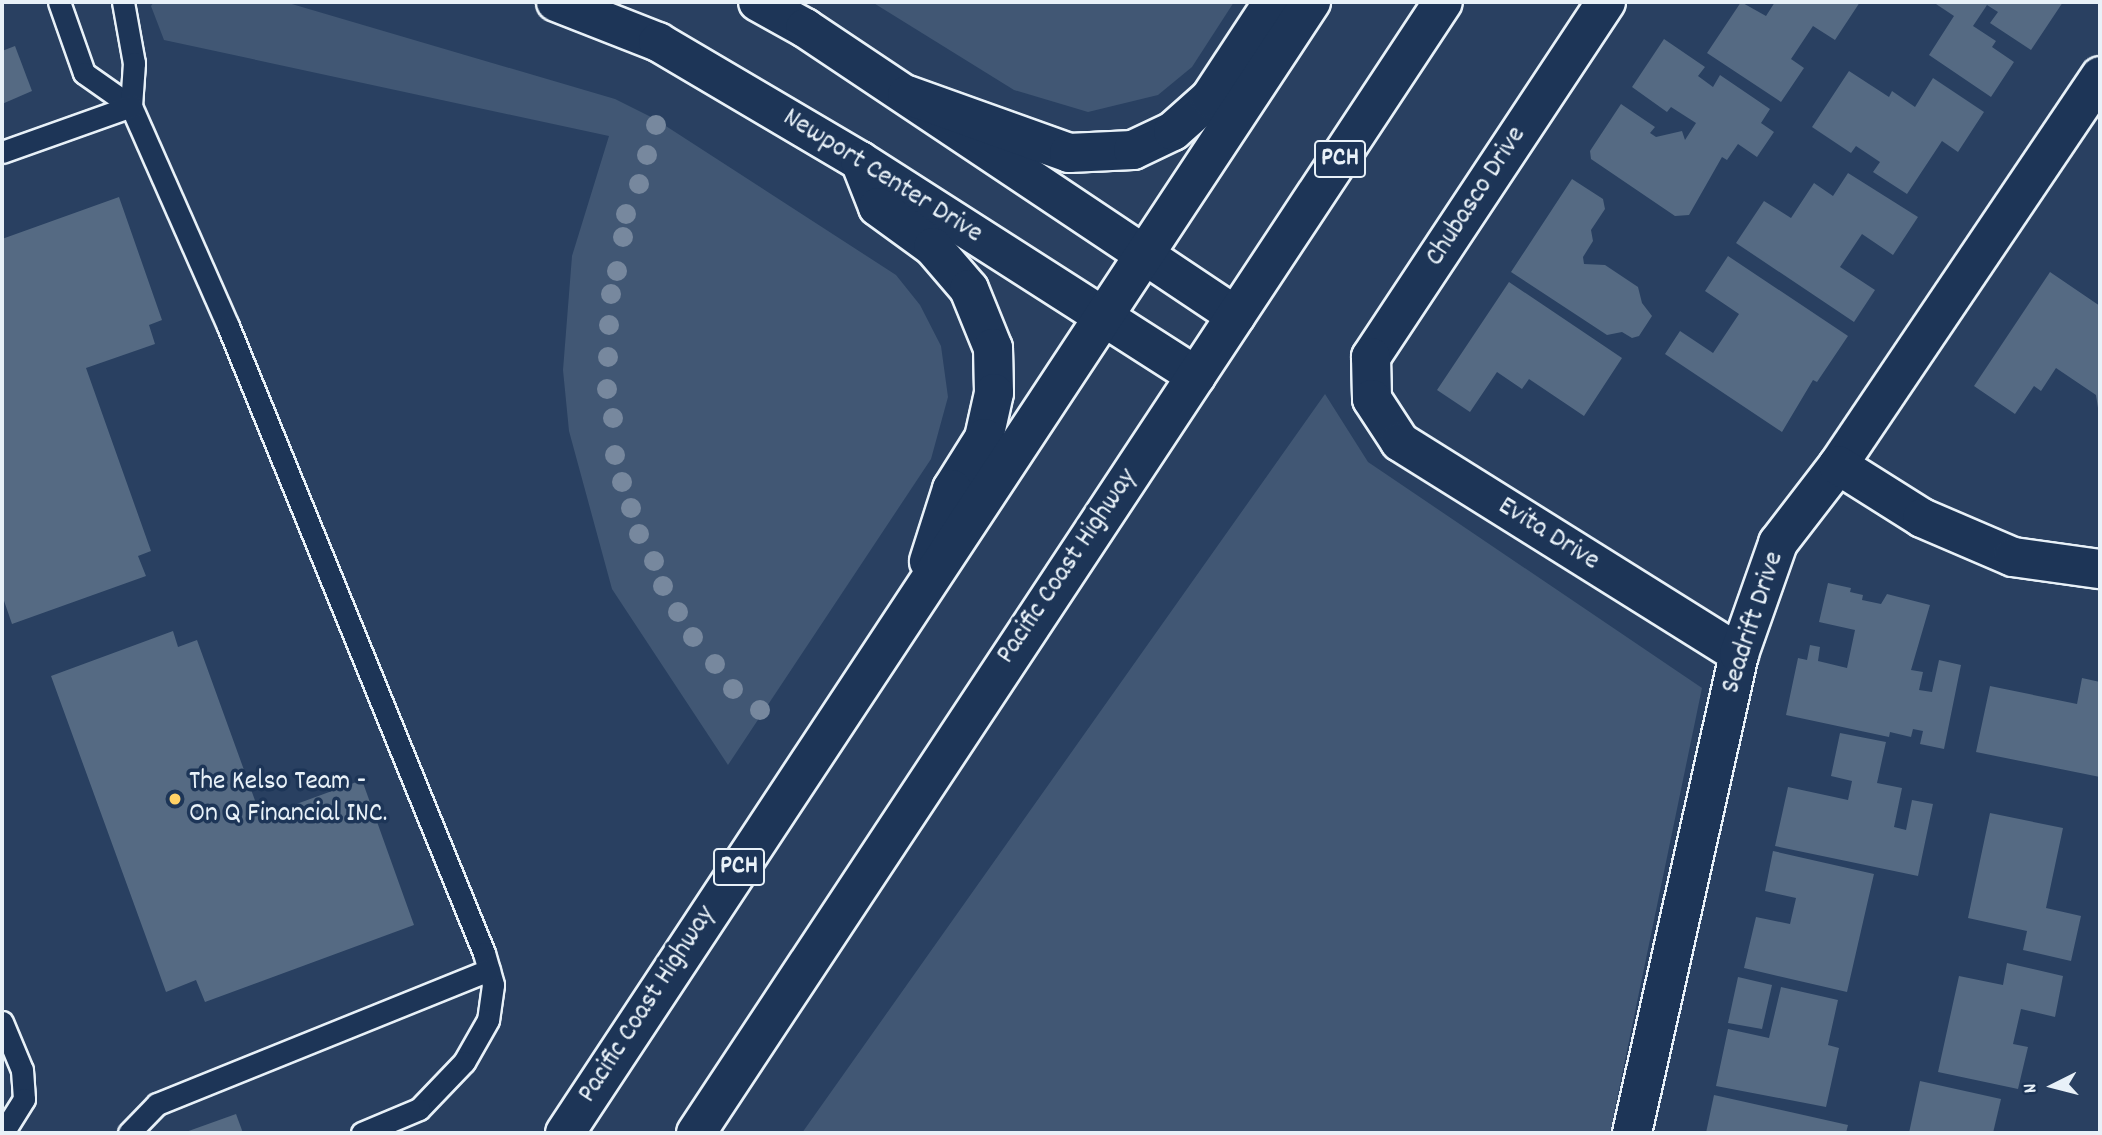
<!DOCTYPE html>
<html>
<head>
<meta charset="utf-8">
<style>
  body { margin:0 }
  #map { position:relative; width:2102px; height:1135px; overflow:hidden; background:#294061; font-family:Dekko,sans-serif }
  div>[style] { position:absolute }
  .green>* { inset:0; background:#415774 }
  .building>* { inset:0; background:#556a83 }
  .roads { filter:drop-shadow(2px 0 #e8f1f8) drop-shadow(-2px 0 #e8f1f8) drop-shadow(0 2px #e8f1f8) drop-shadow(0 -2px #e8f1f8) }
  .lane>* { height:21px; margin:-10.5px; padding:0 10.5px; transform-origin:10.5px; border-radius:10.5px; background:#1d3557 }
  .street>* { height:38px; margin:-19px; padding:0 19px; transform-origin:19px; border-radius:19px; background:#1d3557 }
  .secondary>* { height:38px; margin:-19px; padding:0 19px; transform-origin:19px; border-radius:19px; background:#1d3557 }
  .highway>* { height:38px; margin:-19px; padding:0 19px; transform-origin:19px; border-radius:19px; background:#1d3557 }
  .trees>* { width:20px; height:20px; margin:-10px; border-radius:50%; background:#77889e }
  .dots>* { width:19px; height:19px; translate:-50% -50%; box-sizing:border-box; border:4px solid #1d3557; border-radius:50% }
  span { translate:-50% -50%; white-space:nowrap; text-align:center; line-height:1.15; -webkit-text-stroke:7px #1d3557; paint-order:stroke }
  .shield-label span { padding:2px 5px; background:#1d3557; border:2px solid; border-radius:5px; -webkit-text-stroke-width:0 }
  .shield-label { font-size:26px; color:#e8f1f8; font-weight:700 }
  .street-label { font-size:28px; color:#e8f1f8 }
  .poi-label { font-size:28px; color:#e8f1f8 }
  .left { translate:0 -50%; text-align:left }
  .frame { position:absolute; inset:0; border:4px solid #e8f1f8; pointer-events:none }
  .north { position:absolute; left:2018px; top:1051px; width:70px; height:70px; -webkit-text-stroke:5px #1d3557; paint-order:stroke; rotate:264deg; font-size:19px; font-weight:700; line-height:28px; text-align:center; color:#e8f1f8 }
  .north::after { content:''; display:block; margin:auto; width:24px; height:32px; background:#e8f1f8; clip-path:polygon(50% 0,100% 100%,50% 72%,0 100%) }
</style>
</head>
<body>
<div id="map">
  <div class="green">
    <div style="clip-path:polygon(154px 2px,285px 2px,615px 99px,655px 119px,896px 275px,920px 305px,941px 346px,948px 397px,931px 459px,728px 765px,612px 589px,569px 431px,563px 370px,572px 256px,609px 136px,164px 40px,151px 6px)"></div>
    <div style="clip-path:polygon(872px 2px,1234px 2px,1192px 67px,1158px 95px,1088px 112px,1014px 90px)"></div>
    <div style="clip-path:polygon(1325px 394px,1368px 462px,1702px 688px,1610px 1133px,802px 1133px)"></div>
  </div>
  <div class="building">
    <div style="clip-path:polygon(1741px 2px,1766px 16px,1775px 2px,1860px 2px,1835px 40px,1813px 26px,1791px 59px,1804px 68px,1781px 102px,1707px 53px)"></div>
    <div style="clip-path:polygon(1933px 2px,2063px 2px,2031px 50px,1990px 23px,1998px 12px,1987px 5px,1973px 26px,1996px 41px,1992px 47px,2014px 62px,1991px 97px,1929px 55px,1954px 16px)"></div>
    <div style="clip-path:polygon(1664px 39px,1705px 67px,1698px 76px,1713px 87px,1720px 75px,1770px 109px,1761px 123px,1774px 132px,1757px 157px,1738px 144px,1727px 160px,1722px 157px,1689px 215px,1675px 216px,1591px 159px,1590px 151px,1621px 104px,1655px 127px,1650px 133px,1656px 137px,1682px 131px,1685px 140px,1696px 123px,1671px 107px,1667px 112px,1632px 87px)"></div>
    <div style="clip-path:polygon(15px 46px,32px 91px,2px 104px,2px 51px)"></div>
    <div style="clip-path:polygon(1849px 71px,1889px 97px,1892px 91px,1915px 107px,1933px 78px,1984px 112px,1958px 152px,1942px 141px,1907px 194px,1873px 172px,1880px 162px,1856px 146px,1851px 153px,1812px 127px)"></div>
    <div style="clip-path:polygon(1848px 173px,1918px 217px,1893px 255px,1862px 234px,1840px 267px,1875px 290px,1854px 322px,1736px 243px,1764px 201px,1791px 218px,1814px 183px,1833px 196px)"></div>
    <div style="clip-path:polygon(1572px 179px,1603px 199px,1605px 209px,1591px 230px,1593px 241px,1583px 257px,1584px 264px,1605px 265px,1638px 287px,1642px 303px,1652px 316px,1639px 336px,1632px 338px,1622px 332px,1607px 335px,1511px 272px)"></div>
    <div style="clip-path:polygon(119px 197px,162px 320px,149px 325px,155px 344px,86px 368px,151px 551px,138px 556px,146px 576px,12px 624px,2px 595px,2px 239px)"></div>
    <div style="clip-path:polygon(1728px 256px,1848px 336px,1817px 382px,1813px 380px,1782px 432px,1665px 354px,1680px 331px,1713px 353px,1739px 314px,1705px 291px)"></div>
    <div style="clip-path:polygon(2050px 272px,2100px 306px,2100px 421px,2096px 395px,2056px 368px,2041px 391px,2034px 386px,2015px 414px,1974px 386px)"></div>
    <div style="clip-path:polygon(1509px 282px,1622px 358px,1584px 416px,1529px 379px,1522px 389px,1497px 372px,1470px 412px,1437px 390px)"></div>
    <div style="clip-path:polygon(1828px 583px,1851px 588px,1850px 592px,1863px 595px,1862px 600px,1881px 604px,1887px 594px,1930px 605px,1911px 670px,1923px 672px,1919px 690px,1932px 692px,1939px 660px,1961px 665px,1944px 749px,1920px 744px,1923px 731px,1913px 729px,1911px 737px,1890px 732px,1889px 737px,1786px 715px,1798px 658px,1807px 660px,1810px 645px,1820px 647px,1818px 661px,1847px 668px,1855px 630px,1819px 622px)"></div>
    <div style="clip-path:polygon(173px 631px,178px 647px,197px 640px,261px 817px,362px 780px,414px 925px,205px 1002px,196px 980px,166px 992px,51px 676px)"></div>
    <div style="clip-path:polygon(2082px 678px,2100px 682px,2100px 777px,1976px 752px,1990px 686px,2077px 704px)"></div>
    <div style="clip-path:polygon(1840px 733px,1886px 742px,1877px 783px,1902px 788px,1894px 827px,1906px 830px,1912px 800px,1933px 804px,1918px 876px,1775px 846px,1788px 787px,1848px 800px,1852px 781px,1831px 776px)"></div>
    <div style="clip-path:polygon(1990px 813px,2063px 828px,2046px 908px,2081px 916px,2071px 961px,2023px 950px,2027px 931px,1968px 918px)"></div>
    <div style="clip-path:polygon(1773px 851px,1874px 874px,1847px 992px,1744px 968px,1756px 917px,1790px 924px,1796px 898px,1765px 891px)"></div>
    <div style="clip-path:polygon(2007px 963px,2063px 976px,2055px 1017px,2021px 1009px,2013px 1044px,2028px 1047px,2018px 1089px,1938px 1072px,1959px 976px,2003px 985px)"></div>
    <div style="clip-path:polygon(1738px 977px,1772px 985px,1762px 1029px,1728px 1023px)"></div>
    <div style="clip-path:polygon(1781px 987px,1838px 1000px,1828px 1045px,1839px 1048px,1826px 1107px,1716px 1086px,1728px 1029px,1769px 1038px)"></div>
    <div style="clip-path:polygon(1920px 1081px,2001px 1099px,1993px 1133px,1909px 1133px)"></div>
    <div style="clip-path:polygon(1714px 1095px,1848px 1125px,1846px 1133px,1706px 1133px)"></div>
    <div style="clip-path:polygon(236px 1114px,243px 1133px,183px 1133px)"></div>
  </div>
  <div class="roads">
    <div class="lane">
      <div style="left:59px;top:2px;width:75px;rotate:70.6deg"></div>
      <div style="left:84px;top:73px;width:57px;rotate:35.1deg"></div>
      <div style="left:123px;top:2px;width:62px;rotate:79.8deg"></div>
      <div style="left:134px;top:63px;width:43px;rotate:94deg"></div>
      <div style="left:131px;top:106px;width:240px;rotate:66.2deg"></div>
      <div style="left:228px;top:326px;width:677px;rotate:67.79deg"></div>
      <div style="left:484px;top:953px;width:33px;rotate:74deg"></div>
      <div style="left:493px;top:985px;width:35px;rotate:98deg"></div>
      <div style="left:488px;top:1020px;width:48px;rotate:119.7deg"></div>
      <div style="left:464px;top:1062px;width:65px;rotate:133.8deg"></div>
      <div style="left:419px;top:1109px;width:62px;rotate:157.2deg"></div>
      <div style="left:2px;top:152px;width:137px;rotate:-19.6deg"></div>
      <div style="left:2px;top:1022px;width:52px;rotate:67.4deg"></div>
      <div style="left:22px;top:1070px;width:29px;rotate:86deg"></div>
      <div style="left:24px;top:1099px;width:40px;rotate:122deg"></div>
      <div style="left:129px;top:1133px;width:40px;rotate:-46deg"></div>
      <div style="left:157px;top:1104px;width:358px;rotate:-22deg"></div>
    </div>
    <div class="street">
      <div style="left:1606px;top:2px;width:426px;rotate:123.5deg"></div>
      <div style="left:1371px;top:357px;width:42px;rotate:88.6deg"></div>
      <div style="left:1372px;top:399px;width:51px;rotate:56.9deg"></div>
      <div style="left:1400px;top:442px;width:400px;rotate:32deg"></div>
      <div style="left:1838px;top:465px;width:469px;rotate:-56deg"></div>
    </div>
    <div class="secondary">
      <div style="left:556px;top:2px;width:110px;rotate:21.4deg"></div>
      <div style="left:658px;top:42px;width:234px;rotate:30.5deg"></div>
      <div style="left:860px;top:161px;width:399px;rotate:32.6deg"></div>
      <div style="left:758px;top:2px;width:54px;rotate:29deg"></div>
      <div style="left:805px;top:28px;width:518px;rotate:33.75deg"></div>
      <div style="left:1632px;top:1133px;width:491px;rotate:-77.4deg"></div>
      <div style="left:1739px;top:654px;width:118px;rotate:-70.6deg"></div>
      <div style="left:1778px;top:543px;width:98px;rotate:-52.4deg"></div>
      <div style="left:1838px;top:465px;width:99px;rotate:32.2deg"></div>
      <div style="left:1922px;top:518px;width:99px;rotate:23.2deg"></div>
      <div style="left:2013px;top:557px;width:88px;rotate:7.9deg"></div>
    </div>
    <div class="highway">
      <div style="left:907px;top:95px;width:172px;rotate:19.7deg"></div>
      <div style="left:1069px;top:153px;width:64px;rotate:-2.7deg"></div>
      <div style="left:1133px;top:150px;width:44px;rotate:-25.4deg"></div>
      <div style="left:1173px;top:131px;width:50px;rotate:-41.7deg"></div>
      <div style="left:1210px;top:98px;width:115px;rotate:-56.7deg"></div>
      <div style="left:860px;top:161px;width:49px;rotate:68.6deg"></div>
      <div style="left:878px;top:207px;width:68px;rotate:36deg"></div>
      <div style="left:933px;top:247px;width:55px;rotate:49.4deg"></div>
      <div style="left:969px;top:289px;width:64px;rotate:67.9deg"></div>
      <div style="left:993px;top:348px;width:45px;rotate:88.7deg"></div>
      <div style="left:994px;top:393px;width:46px;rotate:102.5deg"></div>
      <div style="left:984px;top:438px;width:60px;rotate:122.1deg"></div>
      <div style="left:952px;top:489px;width:76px;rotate:107.7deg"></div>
      <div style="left:565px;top:1133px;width:1355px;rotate:-56.59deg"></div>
      <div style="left:696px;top:1133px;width:1355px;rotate:-56.56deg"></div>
    </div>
  </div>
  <div class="trees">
    <div style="left:656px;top:125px"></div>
    <div style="left:647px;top:155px"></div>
    <div style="left:639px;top:184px"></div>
    <div style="left:626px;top:214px"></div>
    <div style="left:623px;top:237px"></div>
    <div style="left:617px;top:271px"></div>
    <div style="left:611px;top:294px"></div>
    <div style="left:609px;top:325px"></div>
    <div style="left:608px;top:357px"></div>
    <div style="left:607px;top:389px"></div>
    <div style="left:613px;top:418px"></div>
    <div style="left:615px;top:455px"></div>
    <div style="left:622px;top:482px"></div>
    <div style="left:631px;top:508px"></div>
    <div style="left:639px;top:534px"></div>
    <div style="left:654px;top:561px"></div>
    <div style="left:663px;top:586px"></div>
    <div style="left:678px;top:612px"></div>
    <div style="left:693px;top:637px"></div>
    <div style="left:715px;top:664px"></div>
    <div style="left:733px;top:689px"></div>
    <div style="left:760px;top:710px"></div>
  </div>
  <div class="dots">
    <div style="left:175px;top:799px;background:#ffd166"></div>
  </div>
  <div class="shield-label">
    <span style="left:1340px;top:159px">PCH</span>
    <span style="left:739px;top:867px">PCH</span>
  </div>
  <div class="street-label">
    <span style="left:882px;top:177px;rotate:32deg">Newport Center Drive</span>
    <span style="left:1477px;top:197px;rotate:-57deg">Chubasco Drive</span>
    <span style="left:1548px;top:535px;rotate:32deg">Evita Drive</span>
    <span style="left:1068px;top:567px;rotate:-56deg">Pacific Coast Highway</span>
    <span style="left:1754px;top:623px;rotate:-72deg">Seadrift Drive</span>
    <span style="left:648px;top:1005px;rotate:-57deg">Pacific Coast Highway</span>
  </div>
  <div class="poi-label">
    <span class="left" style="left:189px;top:799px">The Kelso Team -<br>On Q Financial INC.</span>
  </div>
  <div class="frame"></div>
  <div class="north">N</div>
</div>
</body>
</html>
